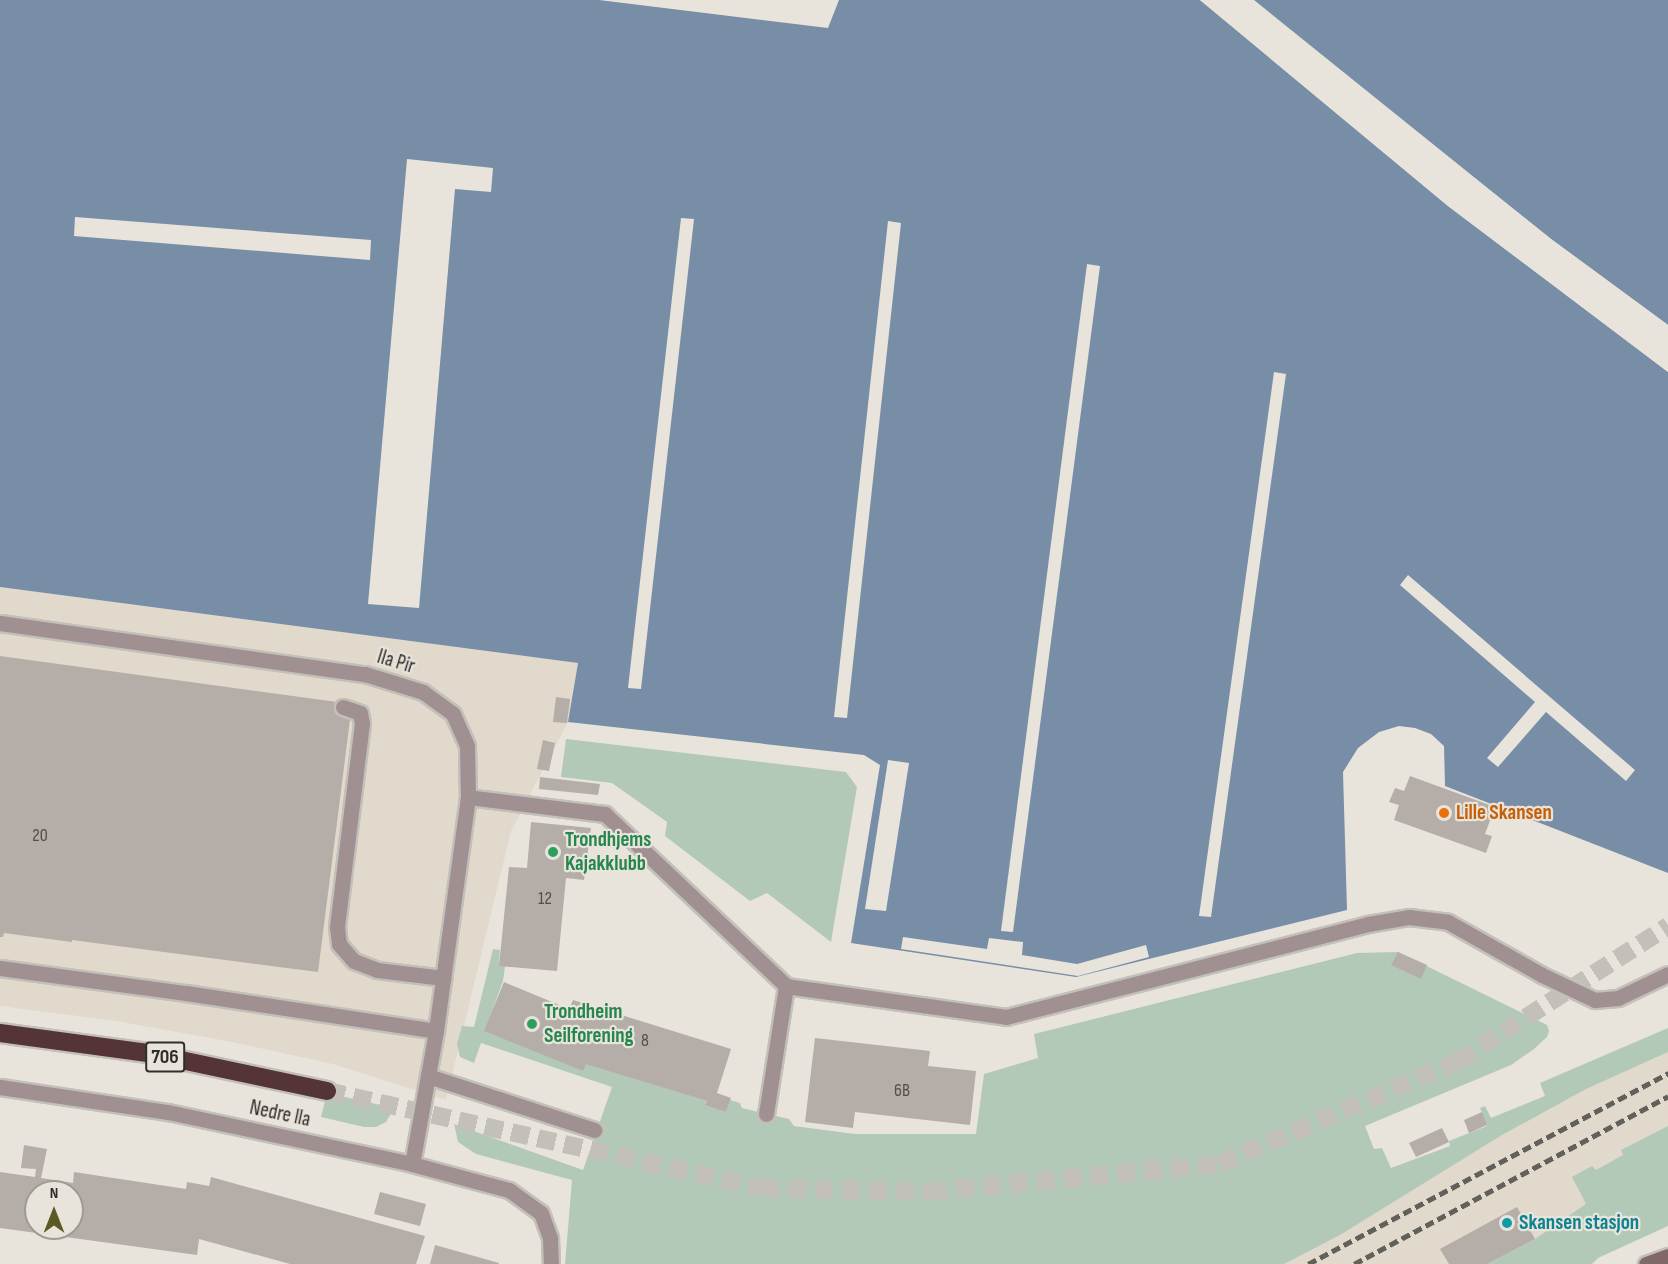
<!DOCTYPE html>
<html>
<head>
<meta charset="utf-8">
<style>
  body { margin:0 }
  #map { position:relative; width:1668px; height:1264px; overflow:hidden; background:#e8e4dc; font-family:"Sofia Sans Condensed",sans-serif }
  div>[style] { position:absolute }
  .built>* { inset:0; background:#e1d9cb }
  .green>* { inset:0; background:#b3c9b8 }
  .water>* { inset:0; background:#788ea7 }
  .pier>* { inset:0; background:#e8e4dc }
  .building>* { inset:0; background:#b5ada8 }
  .highway-tunnel>* { height:18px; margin-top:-9px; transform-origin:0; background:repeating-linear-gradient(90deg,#c3c0b9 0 18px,transparent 0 27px) }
  .roads { filter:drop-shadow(2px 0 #c3c0b9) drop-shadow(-2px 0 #c3c0b9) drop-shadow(0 2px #c3c0b9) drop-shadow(0 -2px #c3c0b9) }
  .lane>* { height:15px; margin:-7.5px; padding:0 7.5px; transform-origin:7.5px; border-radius:7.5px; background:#a19091 }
  .street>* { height:15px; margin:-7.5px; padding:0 7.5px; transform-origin:7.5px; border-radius:7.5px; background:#a19091 }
  .secondary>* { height:15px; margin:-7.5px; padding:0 7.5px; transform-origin:7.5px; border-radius:7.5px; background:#806869 }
  .highway>* { height:18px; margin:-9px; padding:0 9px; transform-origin:9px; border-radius:9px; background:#543436 }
  .rail>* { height:4.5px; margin-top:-2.25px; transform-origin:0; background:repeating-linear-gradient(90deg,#62605b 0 9px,transparent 0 13.5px) }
  .dots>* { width:16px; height:16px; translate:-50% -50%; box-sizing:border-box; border:3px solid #e8e4dc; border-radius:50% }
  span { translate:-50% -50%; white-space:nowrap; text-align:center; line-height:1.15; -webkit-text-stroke:4.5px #e8e4dc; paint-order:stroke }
  .number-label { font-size:18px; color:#514e4a }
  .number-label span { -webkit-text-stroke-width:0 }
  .shield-label span { padding:2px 4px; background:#e8e4dc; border:2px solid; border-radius:4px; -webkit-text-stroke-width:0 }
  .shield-label { font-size:20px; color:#302e2b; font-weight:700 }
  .street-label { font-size:21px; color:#302e2b }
  .food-label { font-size:21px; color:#c56008; font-weight:700 }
  .left { translate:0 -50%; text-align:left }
  .leisure-label { font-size:21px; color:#27864d; font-weight:700 }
  .culture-label { font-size:21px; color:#0d838f; font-weight:700 }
  .north { position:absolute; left:24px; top:1180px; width:60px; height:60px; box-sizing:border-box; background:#e8e4dc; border:2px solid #9e9b95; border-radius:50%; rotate:0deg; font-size:16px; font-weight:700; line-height:24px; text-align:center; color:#302e2b }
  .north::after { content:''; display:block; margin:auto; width:21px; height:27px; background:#5c5925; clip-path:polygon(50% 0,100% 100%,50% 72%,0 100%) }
</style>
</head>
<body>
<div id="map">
  <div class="built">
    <div style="clip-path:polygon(0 587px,578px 663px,568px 722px,511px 831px,446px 1100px,333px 1064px,232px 1042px,116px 1021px,0 1006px)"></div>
    <div style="clip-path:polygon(1668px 1043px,1668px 1141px,1578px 1189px,1587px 1204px,1535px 1239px,1487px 1264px,1187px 1264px,1496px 1131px,1491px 1118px,1588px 1079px)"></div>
  </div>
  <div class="green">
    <div style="clip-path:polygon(566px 739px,846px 772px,857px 787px,831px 942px,767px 893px,750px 901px,665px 836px,667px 822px,612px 783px,561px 777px)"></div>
    <div style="clip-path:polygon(493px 949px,500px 950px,499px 964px,505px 966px,503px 981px,485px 1031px,582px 1070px,586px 1063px,707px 1101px,705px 1104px,726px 1112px,730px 1100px,740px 1103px,742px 1108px,789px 1119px,794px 1126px,855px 1134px,976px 1134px,984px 1074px,1038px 1058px,1034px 1034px,1357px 953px,1398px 952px,1547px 1025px,1549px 1031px,1547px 1037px,1534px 1049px,1511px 1065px,1365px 1126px,1374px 1149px,1382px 1148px,1391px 1168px,1450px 1146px,1449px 1141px,1487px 1126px,1480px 1108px,1485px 1106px,1491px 1118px,1545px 1096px,1540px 1083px,1668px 1028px,1668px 1052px,1586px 1089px,1502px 1135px,1340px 1235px,1284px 1264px,565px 1264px,572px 1180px,476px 1154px,458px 1142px,454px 1124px,583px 1170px,612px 1087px,481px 1043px,474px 1063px,460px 1057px,457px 1044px,462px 1026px,474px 1027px)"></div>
    <div style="clip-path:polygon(327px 1093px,394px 1108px,386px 1122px,376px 1127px,364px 1127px,321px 1117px)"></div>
    <div style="clip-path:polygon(1668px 1126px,1668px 1226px,1598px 1258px,1592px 1264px,1487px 1264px,1535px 1239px,1586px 1204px,1572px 1177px,1592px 1166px,1596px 1170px,1623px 1155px,1621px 1150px)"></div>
  </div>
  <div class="water">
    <div style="clip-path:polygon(0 0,599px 0,828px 28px,839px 0,1200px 0,1448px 206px,1668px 372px,1668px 873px,1445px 786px,1444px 746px,1431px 734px,1415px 728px,1399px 726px,1379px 732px,1358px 748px,1343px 772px,1347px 910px,1076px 977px,851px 943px,880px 765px,864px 755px,568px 722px,578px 663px,0 587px)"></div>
    <div style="clip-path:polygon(1254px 0,1668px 0,1668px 325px,1551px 239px)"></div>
  </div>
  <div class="pier">
    <div style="clip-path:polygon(1200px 0,1205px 0,1450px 203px,1668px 368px,1668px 372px,1448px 206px)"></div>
    <div style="clip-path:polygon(1251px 0,1551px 239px,1668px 325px,1668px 328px,1549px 241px)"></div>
    <div style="clip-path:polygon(407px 159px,493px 168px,491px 192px,455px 189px,419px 608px,368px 604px)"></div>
    <div style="clip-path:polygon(75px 217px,371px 240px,370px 260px,74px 236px)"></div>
    <div style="clip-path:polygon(681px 218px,694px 219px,641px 689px,628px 688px)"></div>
    <div style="clip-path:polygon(888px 221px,901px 223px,847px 718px,834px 717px)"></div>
    <div style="clip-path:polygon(1087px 264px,1100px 266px,1013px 932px,1001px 931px)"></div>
    <div style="clip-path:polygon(1274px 372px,1286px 374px,1211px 917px,1199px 916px)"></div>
    <div style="clip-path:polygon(1408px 575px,1635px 770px,1626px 781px,1546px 712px,1498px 767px,1487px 758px,1535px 702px,1400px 585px)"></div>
    <div style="clip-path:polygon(888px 760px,909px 763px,886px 911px,865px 909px)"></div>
    <div style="clip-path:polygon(903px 937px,987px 949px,989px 938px,1023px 942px,1022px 955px,1077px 964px,1146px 945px,1149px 957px,1078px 976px,901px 949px)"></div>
  </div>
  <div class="building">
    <div style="clip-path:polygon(0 656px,352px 704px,318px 972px,72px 940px,72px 942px,4px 933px,3px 937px,0 937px)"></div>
    <div style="clip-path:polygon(556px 697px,570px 699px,567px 723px,553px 722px)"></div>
    <div style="clip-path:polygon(543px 740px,555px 743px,549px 771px,537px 769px)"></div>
    <div style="clip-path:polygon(1410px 776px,1495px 807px,1485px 834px,1492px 836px,1486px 853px,1394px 820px,1399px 805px,1389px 802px,1395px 788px,1404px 791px)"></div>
    <div style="clip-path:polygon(540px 777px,600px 784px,598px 795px,539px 789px)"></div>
    <div style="clip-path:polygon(531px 822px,591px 828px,584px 880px,566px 878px,557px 971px,499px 966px,509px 867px,527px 868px)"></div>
    <div style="clip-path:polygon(1398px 952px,1427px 965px,1421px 979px,1391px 965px)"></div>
    <div style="clip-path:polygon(504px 982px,569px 1009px,573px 1000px,731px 1049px,717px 1093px,731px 1098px,726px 1112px,705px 1105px,707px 1101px,586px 1064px,583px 1071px,484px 1031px)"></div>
    <div style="clip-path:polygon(815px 1038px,930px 1051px,928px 1066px,976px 1071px,970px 1125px,855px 1112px,853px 1128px,805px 1122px)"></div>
    <div style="clip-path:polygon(1482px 1112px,1487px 1125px,1469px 1133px,1464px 1120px)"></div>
    <div style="clip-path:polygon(1442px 1128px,1449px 1142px,1416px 1157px,1409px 1143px)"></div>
    <div style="clip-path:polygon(evenodd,24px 1145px,47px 1149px,41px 1178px,73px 1183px,74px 1172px,186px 1189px,187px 1182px,209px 1186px,211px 1177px,425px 1236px,416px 1264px,290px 1264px,199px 1239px,197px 1255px,0 1228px,0 1172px,35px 1177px,36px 1169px,21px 1168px,24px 1145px,36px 1192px,72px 1192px,72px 1228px,36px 1228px,36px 1192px)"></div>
    <div style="clip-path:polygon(380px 1192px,426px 1204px,420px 1226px,374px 1214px)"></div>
    <div style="clip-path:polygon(1517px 1207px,1535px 1239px,1487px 1264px,1449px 1264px,1440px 1249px)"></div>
    <div style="clip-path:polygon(435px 1245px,499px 1263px,499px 1264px,430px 1264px)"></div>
  </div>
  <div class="highway-tunnel">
    <div style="left:327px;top:1091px;width:445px;rotate:12.6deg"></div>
    <div style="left:761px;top:1188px;width:168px;rotate:1.4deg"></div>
    <div style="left:929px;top:1192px;width:291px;rotate:-5.5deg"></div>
    <div style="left:1219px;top:1164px;width:260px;rotate:-23.3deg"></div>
    <div style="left:1458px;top:1061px;width:250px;rotate:-32.7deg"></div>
  </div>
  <div class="roads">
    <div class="lane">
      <div style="left:0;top:623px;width:369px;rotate:8deg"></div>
      <div style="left:365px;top:674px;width:61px;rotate:17.2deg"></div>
      <div style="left:423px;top:692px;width:37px;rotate:36deg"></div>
      <div style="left:453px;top:714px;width:35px;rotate:66deg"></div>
      <div style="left:467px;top:746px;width:51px;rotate:88.9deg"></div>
      <div style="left:468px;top:797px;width:236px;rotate:97.8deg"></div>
      <div style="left:436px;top:1031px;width:135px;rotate:100.2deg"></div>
      <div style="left:343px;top:707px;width:18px;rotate:19deg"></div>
      <div style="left:360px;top:713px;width:10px;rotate:79deg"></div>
      <div style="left:362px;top:723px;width:206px;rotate:97deg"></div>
      <div style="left:337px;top:927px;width:17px;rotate:83deg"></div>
      <div style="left:339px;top:944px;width:23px;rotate:49deg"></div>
      <div style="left:354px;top:961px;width:25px;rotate:21deg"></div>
      <div style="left:377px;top:970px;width:67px;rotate:6.8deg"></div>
      <div style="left:468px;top:797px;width:138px;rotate:7.1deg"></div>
      <div style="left:605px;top:814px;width:250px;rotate:43.5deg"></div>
      <div style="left:786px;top:986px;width:222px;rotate:8deg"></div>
      <div style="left:1006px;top:1017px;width:374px;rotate:-14.4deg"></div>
      <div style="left:1368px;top:924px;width:42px;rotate:-9.7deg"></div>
      <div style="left:1409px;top:917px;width:39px;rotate:7deg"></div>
      <div style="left:1448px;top:922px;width:108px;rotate:29.4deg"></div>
      <div style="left:1542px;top:975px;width:59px;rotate:25.3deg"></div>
      <div style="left:1595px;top:1000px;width:23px;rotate:-5deg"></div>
      <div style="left:1618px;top:998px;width:55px;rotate:-25.6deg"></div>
      <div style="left:0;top:968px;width:188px;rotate:7.7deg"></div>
      <div style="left:186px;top:993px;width:253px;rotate:8.6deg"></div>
      <div style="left:428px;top:1076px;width:175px;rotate:18deg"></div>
      <div style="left:766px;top:1114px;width:130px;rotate:-81.1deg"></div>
    </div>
    <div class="street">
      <div style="left:0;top:1087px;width:170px;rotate:8.5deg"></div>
      <div style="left:168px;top:1112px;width:249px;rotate:12deg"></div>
      <div style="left:412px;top:1164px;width:100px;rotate:15deg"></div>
      <div style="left:509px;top:1190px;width:39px;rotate:36deg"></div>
      <div style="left:541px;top:1213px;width:27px;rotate:70deg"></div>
      <div style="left:550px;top:1238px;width:26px;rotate:88deg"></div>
    </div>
    <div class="secondary">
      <div style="left:1646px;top:1264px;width:23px;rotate:-20deg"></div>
    </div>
    <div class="highway">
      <div style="left:0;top:1033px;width:149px;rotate:7.7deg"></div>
      <div style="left:148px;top:1053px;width:183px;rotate:12deg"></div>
    </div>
  </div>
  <div class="rail">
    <div style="left:1308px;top:1264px;width:408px;rotate:-27.9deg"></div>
    <div style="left:1354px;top:1264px;width:356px;rotate:-28.1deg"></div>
  </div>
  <div class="dots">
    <div style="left:1444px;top:813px;background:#e8710a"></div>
    <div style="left:553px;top:852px;background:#2e9e5b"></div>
    <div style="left:532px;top:1024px;background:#2e9e5b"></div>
    <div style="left:1507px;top:1223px;background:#0f9aa8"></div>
  </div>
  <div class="number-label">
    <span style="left:40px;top:836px">20</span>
    <span style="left:545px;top:899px">12</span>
    <span style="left:645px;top:1041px">8</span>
    <span style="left:902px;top:1091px">6B</span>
  </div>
  <div class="shield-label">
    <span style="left:165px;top:1057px">706</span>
  </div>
  <div class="street-label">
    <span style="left:396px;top:662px;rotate:17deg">Ila Pir</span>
    <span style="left:280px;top:1114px;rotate:12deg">Nedre Ila</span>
  </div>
  <div class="food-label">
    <span class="left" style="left:1456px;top:813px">Lille Skansen</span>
  </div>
  <div class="leisure-label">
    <span class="left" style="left:565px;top:852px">Trondhjems<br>Kajakklubb</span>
    <span class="left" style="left:544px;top:1024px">Trondheim<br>Seilforening</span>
  </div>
  <div class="culture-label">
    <span class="left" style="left:1519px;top:1223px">Skansen stasjon</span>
  </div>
  <div class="north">N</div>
</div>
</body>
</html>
